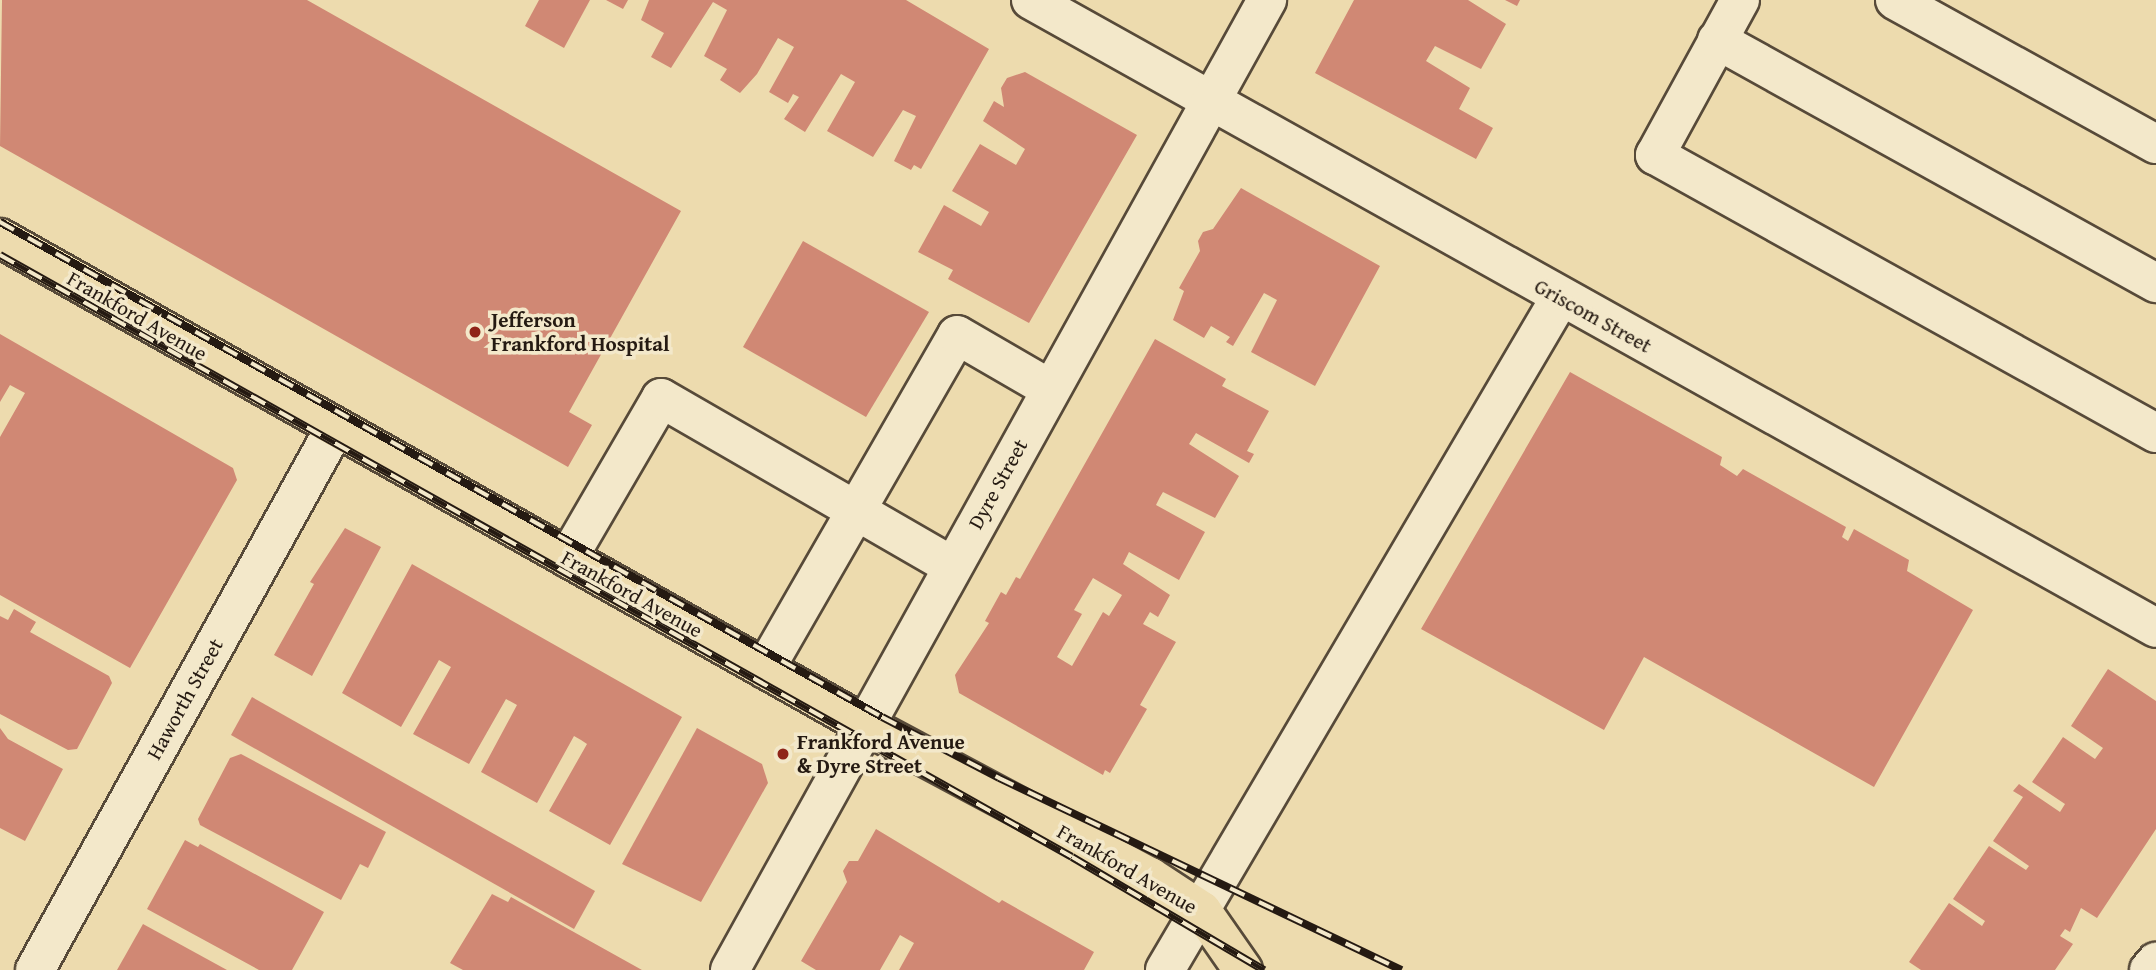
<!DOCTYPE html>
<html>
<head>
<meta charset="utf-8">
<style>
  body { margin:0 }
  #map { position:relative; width:2156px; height:970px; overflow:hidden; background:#eddbae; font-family:"Gentium Book Plus",serif }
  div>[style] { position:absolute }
  .building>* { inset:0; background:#d08874 }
  .roads { filter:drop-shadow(2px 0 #574a39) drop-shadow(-2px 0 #574a39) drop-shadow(0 2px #574a39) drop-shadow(0 -2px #574a39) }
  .minor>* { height:38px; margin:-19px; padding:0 19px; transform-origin:19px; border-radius:19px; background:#f3e8ca }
  .major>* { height:38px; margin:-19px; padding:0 19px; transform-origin:19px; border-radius:19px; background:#eddbae }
  .rail>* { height:8px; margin-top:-4px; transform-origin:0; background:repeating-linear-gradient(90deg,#f3e8ca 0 16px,#251a12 0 32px); box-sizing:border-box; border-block:2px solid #251a12 }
  .dots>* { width:19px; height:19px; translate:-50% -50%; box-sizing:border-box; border:4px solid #f3e8ca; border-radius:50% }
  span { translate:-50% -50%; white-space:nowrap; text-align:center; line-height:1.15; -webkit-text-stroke:7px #f3e8ca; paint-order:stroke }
  .street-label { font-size:21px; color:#251a12 }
  .poi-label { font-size:21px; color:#251a12; font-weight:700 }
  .left { translate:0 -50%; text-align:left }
</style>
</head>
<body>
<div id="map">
  <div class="building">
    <div style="clip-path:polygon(2px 0,307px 0,681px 211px,569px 412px,592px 425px,568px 467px,0 146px)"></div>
    <div style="clip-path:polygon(539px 0,590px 0,564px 48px,525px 26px)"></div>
    <div style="clip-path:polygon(606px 0,628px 0,623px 9px)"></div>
    <div style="clip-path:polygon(649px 0,906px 0,989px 49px,921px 169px,914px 165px,911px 170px,894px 161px,916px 116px,903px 110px,873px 157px,827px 131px,855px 82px,841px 74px,805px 132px,784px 119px,799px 97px,793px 94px,788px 103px,769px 92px,794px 47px,778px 38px,757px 74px,740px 93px,720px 80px,727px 69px,704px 56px,727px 10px,713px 2px,671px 68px,651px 57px,664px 33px,641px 20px)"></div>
    <div style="clip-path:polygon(1354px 0,1468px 0,1506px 24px,1481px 69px,1435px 46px,1426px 61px,1470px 88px,1459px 109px,1493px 128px,1476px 159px,1315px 73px)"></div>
    <div style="clip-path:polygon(1505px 0,1520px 0,1517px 6px)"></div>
    <div style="clip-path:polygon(1025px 72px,1137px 135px,1029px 323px,948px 279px,953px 270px,918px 252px,944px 205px,981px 226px,989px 212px,952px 191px,980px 144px,1016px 165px,1025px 149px,983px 121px,994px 101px,1004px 107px,1001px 88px,1007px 78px)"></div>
    <div style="clip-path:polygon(1241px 188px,1380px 266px,1315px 386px,1251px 352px,1277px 300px,1264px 293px,1233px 346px,1226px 342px,1230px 337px,1211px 326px,1204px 338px,1173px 320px,1184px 291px,1179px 288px,1200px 251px,1198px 241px,1203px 232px,1213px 229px)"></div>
    <div style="clip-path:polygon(803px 241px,929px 312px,866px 417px,743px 347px)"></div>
    <div style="clip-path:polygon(0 334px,233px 468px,237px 480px,130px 668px,0 595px,0 437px,25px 393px,10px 385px,0 402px)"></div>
    <div style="clip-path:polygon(evenodd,1155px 339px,1226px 379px,1222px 386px,1269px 411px,1247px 451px,1254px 454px,1249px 463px,1196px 433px,1189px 444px,1239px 476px,1215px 518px,1163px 492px,1160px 497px,1156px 505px,1205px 532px,1179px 580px,1129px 552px,1123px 564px,1170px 595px,1158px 617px,1150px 612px,1143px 624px,1176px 642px,1140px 705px,1147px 709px,1110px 773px,1105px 770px,1103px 775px,959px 693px,955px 675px,989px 623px,985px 621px,1001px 592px,1006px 595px,1016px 577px,1020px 579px,1155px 339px,1093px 578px,1122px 595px,1109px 616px,1103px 612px,1072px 666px,1057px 657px,1082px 614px,1074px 610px,1093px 578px)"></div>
    <div style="clip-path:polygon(1570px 372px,1722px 457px,1720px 465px,1737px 476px,1743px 469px,1846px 527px,1842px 537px,1848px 541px,1854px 529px,1909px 560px,1907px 571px,1973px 610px,1874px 787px,1644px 657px,1604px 730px,1421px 629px)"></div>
    <div style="clip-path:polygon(345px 528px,381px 547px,312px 676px,274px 655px,314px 584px,310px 582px)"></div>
    <div style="clip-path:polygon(412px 564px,682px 717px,610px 845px,549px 811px,587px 744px,581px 740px,574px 736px,537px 803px,481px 772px,517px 705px,506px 699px,469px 764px,413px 734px,451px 667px,439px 660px,401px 727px,342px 693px)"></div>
    <div style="clip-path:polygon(14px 609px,36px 622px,30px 632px,109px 676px,112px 683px,77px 749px,68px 750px,0 714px,0 616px,8px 620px)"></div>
    <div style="clip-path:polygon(2108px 669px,2156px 701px,2156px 829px,2097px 918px,2081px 908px,2070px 932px,2065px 929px,2060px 936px,2073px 944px,2055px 970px,1921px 970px,1909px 962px,1949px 903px,1982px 926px,1985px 921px,1953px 899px,1989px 846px,2026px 870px,2029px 866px,1993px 841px,2023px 797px,2013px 791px,2019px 784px,2060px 812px,2065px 804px,2032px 782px,2046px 762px,2063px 737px,2095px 759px,2103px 748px,2071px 726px)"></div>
    <div style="clip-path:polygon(252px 697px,595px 891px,574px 929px,231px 735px)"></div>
    <div style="clip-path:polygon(0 728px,8px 739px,63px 769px,25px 841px,0 828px)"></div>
    <div style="clip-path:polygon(697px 728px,762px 764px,768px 783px,701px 902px,622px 864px)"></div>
    <div style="clip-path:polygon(241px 754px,386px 832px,368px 868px,360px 864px,341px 900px,200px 825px,198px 819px,230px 758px)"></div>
    <div style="clip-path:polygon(876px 829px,999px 903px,1002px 900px,1094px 952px,1084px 970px,899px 970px,914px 943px,900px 935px,880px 970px,816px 970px,801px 961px,847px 882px,843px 871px,849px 861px,858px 861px)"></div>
    <div style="clip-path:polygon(185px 840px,198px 847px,200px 844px,324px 912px,292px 970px,259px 970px,147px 909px)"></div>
    <div style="clip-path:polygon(492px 894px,508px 902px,511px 897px,642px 970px,463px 970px,450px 963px)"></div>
    <div style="clip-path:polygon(143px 924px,227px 970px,117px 970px)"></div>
  </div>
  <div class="roads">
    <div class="minor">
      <div style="left:1031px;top:0;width:1288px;rotate:29.17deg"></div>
      <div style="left:1740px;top:0;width:177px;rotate:118.7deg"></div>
      <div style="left:1655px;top:155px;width:573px;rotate:29.03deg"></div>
      <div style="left:1895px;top:0;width:298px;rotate:28.9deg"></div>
      <div style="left:1717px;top:40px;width:502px;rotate:28.97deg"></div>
      <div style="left:568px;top:558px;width:185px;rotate:-59.8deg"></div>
      <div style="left:661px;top:398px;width:336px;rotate:30deg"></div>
      <div style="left:765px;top:669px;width:385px;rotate:-60.1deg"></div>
      <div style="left:957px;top:335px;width:108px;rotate:30.1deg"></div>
      <div style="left:35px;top:970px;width:619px;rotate:-61.04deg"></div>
      <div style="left:730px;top:970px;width:1109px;rotate:-61.03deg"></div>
      <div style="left:1165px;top:970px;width:779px;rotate:-59.55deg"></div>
      <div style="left:2149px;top:970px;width:11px;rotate:-49deg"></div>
    </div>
    <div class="major">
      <div style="left:0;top:238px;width:993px;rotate:29.38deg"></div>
      <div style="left:865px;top:725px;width:323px;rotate:28.1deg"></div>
      <div style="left:1150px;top:877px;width:62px;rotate:33.2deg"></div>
      <div style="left:1202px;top:911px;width:72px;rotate:55.2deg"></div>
    </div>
  </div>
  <div class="rail">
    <div style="left:0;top:222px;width:1011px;rotate:29.3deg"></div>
    <div style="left:882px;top:717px;width:132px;rotate:27.5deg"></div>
    <div style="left:999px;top:778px;width:446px;rotate:25.5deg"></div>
    <div style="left:0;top:255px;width:1229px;rotate:29.32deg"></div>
    <div style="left:1072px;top:857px;width:223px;rotate:30.5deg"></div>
  </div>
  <div class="dots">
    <div style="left:475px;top:332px;background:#8f2418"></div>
    <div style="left:783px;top:754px;background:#8f2418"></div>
  </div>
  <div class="street-label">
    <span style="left:137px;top:316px;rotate:30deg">Frankford Avenue</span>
    <span style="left:1593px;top:316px;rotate:29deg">Griscom Street</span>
    <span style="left:998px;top:484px;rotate:-61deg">Dyre Street</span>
    <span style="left:632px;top:594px;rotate:29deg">Frankford Avenue</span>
    <span style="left:185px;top:699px;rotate:-61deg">Haworth Street</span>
    <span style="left:1127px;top:869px;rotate:30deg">Frankford Avenue</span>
  </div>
  <div class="poi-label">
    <span class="left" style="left:491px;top:332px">Jefferson<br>Frankford Hospital</span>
    <span class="left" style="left:797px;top:754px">Frankford Avenue<br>&amp; Dyre Street</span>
  </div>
</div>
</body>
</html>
